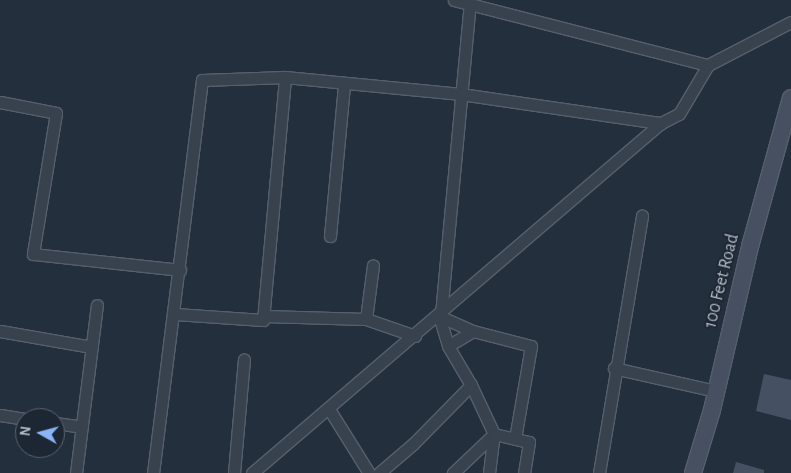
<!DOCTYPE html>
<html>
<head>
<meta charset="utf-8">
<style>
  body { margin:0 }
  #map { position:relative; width:791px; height:473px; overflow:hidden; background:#242f3e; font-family:"Alegreya Sans",sans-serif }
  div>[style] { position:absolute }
  .building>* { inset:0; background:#455162 }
  .roads { filter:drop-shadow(1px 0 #565f6c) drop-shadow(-1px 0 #565f6c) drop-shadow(0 1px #565f6c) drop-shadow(0 -1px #565f6c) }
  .street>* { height:11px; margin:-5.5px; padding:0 5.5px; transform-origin:5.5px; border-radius:5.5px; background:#38414e }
  .secondary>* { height:16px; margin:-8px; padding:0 8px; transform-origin:8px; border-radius:8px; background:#465061 }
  span { translate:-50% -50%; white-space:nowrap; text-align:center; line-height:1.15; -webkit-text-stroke:4px #1d2633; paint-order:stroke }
  .street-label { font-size:18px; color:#b4bcc9 }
  .north { position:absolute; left:15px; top:408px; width:50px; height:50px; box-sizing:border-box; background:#1d2633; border:1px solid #59626f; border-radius:50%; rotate:277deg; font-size:14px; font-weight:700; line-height:20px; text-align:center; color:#b4bcc9 }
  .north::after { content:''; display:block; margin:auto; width:18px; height:22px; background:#8ab4f8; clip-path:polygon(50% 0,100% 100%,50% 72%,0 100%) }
</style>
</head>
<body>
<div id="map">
  <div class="building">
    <div style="clip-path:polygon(764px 374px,791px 380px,791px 420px,756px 411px)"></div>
    <div style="clip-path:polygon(736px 462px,764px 470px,764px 473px,733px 473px)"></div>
  </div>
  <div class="roads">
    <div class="street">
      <div style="left:454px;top:0;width:262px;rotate:14.4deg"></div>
      <div style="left:0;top:102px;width:57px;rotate:11.1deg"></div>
      <div style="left:56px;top:113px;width:143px;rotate:99.3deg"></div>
      <div style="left:33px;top:254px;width:148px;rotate:6.2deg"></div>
      <div style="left:330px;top:236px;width:153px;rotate:-84.7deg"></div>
      <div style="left:175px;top:314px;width:88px;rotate:3.9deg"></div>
      <div style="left:263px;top:320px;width:244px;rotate:-84.8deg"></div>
      <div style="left:441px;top:314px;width:315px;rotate:-84.7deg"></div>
      <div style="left:264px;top:316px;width:102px;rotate:1.7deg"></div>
      <div style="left:366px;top:319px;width:52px;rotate:19.1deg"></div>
      <div style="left:439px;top:316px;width:31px;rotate:73deg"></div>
      <div style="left:448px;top:346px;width:45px;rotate:59.5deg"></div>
      <div style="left:471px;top:385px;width:54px;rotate:64.9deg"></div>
      <div style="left:494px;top:434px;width:57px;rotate:136.4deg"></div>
      <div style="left:439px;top:316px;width:37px;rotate:24deg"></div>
      <div style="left:366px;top:319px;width:54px;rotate:-82.6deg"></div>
      <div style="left:0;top:331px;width:93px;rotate:9.9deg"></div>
      <div style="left:448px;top:346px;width:29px;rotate:-31deg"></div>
      <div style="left:473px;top:331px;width:60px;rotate:14.5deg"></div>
      <div style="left:531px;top:346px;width:94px;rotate:99.8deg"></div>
      <div style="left:614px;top:368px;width:105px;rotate:12.7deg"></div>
      <div style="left:329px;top:409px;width:75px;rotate:58deg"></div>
      <div style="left:0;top:415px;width:25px;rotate:9deg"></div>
      <div style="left:55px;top:423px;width:27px;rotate:8deg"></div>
      <div style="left:76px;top:473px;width:169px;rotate:-82.9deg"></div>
      <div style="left:153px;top:473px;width:396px;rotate:-82.9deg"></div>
      <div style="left:202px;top:80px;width:83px;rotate:-2.1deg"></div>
      <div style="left:285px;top:77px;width:177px;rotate:5.5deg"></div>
      <div style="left:461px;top:94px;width:202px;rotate:8.3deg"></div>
      <div style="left:234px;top:473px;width:114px;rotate:-85deg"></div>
      <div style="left:252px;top:473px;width:538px;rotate:-40.56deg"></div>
      <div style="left:661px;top:123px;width:20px;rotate:-27deg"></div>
      <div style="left:679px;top:114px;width:57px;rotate:-59.4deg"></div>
      <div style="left:708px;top:65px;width:93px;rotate:-27.4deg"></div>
      <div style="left:379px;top:473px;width:45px;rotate:-40.5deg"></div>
      <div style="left:413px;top:444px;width:83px;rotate:-45.5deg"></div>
      <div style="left:489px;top:473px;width:39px;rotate:-83deg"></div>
      <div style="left:494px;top:434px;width:36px;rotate:13deg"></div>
      <div style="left:529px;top:442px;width:31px;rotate:99deg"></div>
      <div style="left:599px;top:473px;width:261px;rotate:-80.5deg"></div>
    </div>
    <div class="secondary">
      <div style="left:693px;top:473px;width:66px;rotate:-73.2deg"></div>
      <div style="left:712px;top:410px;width:171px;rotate:-76.9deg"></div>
      <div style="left:751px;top:243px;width:150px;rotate:-74.6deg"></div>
    </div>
  </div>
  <div class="street-label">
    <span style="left:722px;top:281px;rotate:-76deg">100 Feet Road</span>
  </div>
  <div class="north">N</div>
</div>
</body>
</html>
